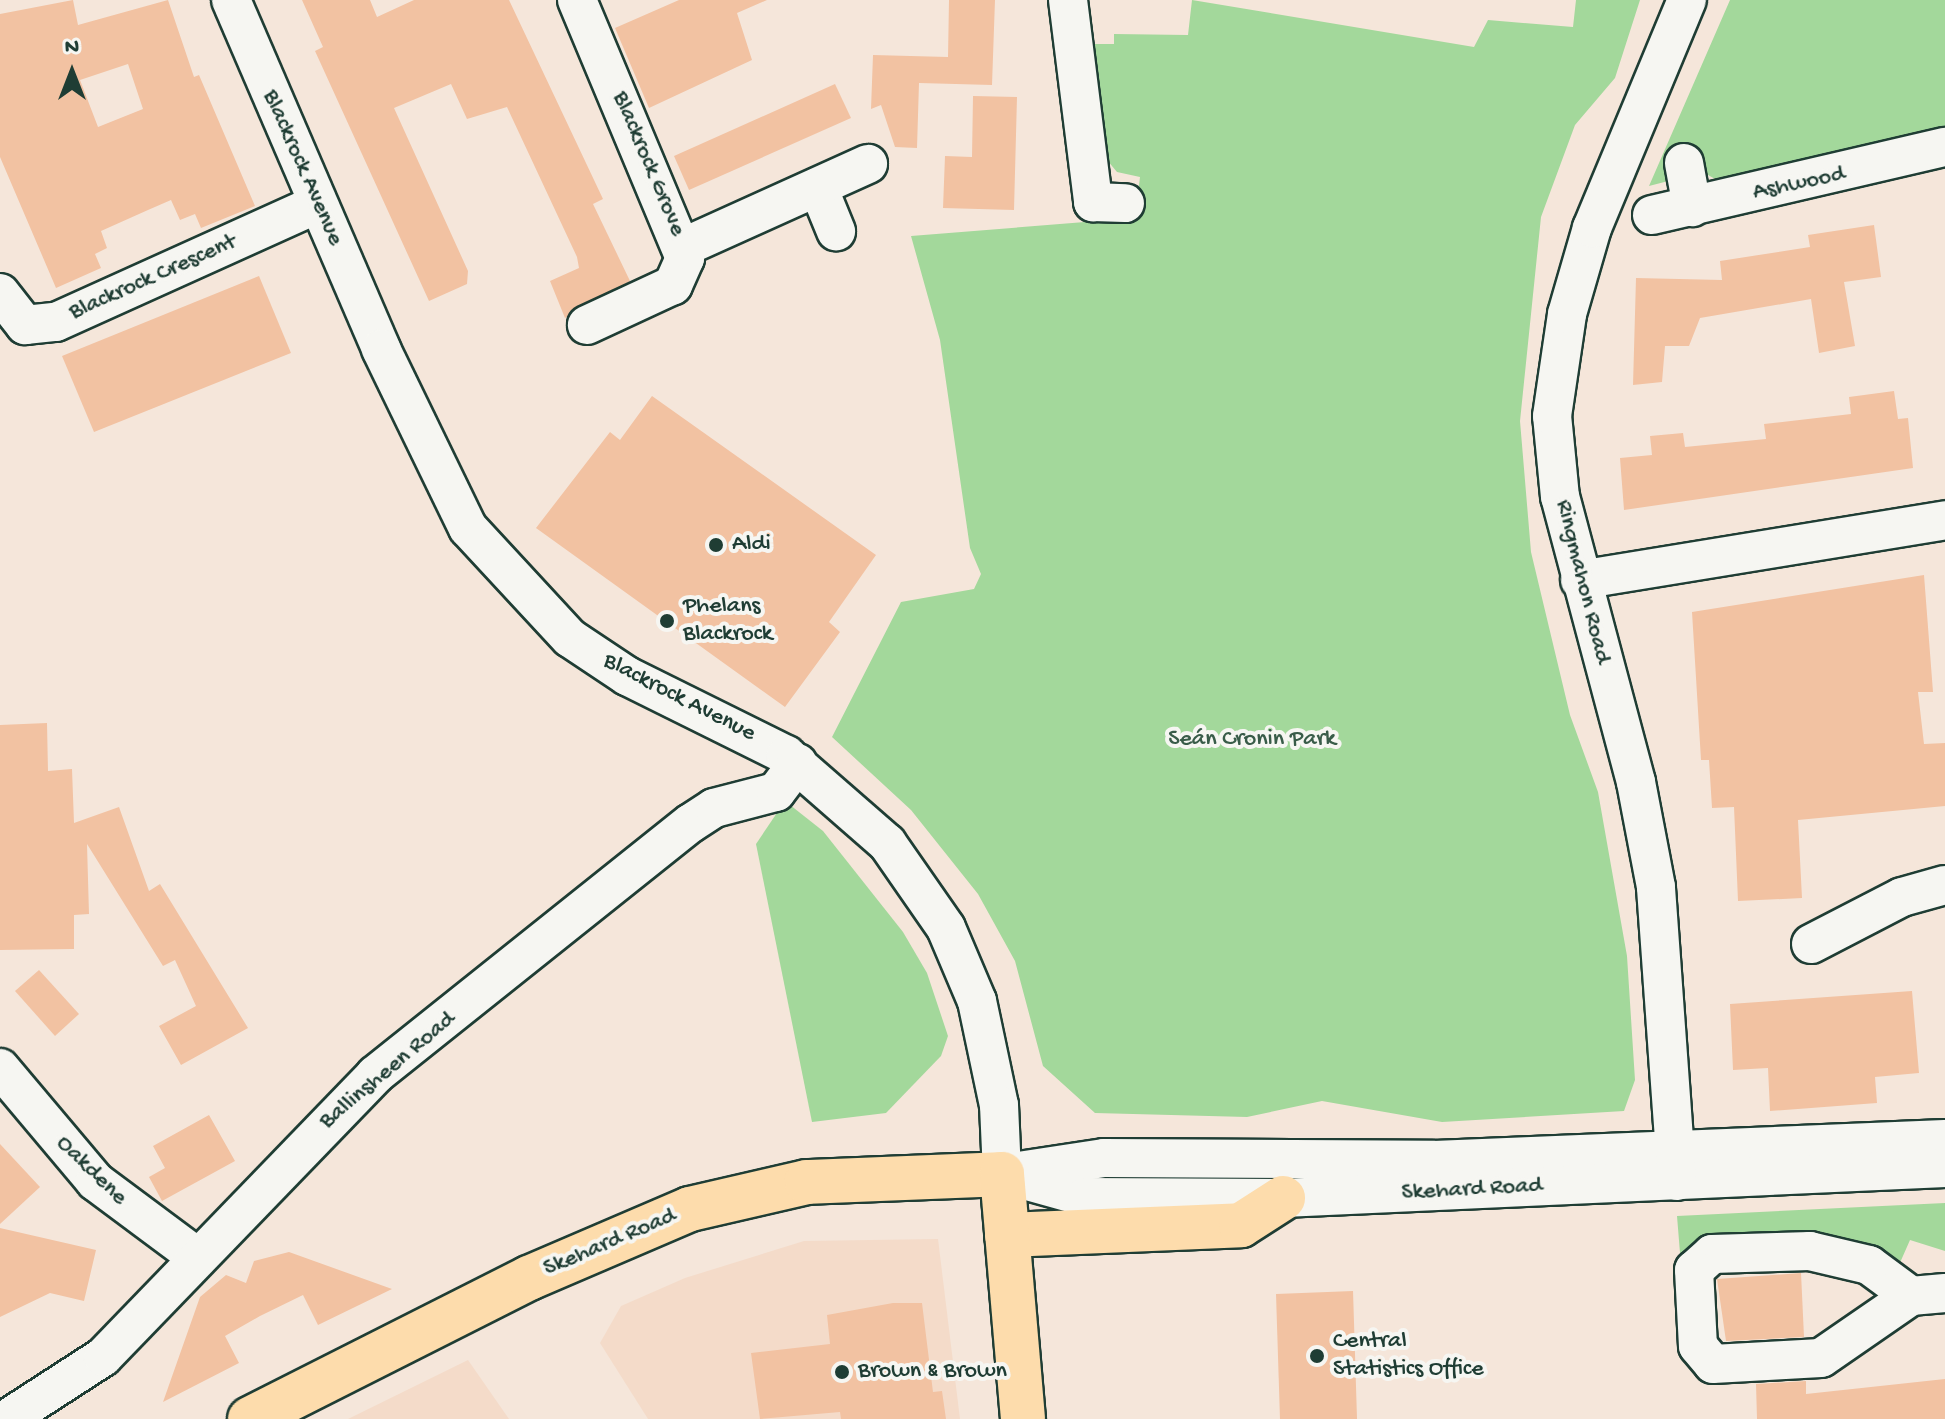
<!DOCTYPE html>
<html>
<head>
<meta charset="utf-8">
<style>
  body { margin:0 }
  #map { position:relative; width:1945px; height:1419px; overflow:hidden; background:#f5e6da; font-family:"Gochi Hand",sans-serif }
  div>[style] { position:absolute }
  .built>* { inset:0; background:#f4dbc9 }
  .green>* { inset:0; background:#a3d89b }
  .building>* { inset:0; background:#f2c2a2 }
  .roads { filter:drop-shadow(2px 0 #1f3d34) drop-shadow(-2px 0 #1f3d34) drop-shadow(0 2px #1f3d34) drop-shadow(0 -2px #1f3d34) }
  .minor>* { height:38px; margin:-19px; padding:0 19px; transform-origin:19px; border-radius:19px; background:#f6f6f2 }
  .major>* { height:44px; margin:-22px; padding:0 22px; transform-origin:22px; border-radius:22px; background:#fddcac }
  .dots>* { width:22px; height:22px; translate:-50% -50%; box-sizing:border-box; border:4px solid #f6f6f2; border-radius:50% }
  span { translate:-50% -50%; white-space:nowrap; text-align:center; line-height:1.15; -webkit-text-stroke:8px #f6f6f2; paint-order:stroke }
  .street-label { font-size:24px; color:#1f3d34 }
  .poi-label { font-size:24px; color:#1f3d34 }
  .left { translate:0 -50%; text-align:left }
  .park-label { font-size:24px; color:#395c49 }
  .north { position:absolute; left:32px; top:32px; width:80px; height:80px; -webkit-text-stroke:6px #f6f6f2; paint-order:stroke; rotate:0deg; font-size:22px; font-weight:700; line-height:32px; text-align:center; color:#1f3d34 }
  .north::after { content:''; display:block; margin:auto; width:28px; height:36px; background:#1f3d34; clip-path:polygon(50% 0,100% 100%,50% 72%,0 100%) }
</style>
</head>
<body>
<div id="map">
  <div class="built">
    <div style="clip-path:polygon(938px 1239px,960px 1419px,648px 1419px,600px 1343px,621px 1306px,685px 1278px,804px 1241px)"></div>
    <div style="clip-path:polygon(468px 1360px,509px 1419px,348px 1419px)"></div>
  </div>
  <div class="green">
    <div style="clip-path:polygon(1192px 0,1474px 47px,1488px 20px,1573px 27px,1576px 0,1640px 0,1615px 78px,1575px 125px,1541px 217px,1520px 421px,1531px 552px,1570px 715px,1598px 792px,1627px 956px,1635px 1080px,1624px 1111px,1442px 1122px,1322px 1101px,1247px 1117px,1095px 1113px,1043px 1066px,1015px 961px,978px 894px,911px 810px,832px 737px,901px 602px,974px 589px,981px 574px,970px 548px,940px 340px,911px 236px,1135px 218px,1140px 177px,1117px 172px,1107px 160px,1086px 44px,1114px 44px,1114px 34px,1188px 35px)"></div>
    <div style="clip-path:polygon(1730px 0,1945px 0,1945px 132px,1720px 182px,1703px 172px,1649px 186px)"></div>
    <div style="clip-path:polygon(785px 801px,823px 831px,903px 932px,927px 973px,948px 1036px,941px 1056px,886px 1113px,812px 1122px,756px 844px)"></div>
    <div style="clip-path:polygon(1945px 1203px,1945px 1251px,1910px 1240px,1899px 1265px,1786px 1245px,1680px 1253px,1677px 1216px)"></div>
  </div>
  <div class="building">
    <div style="clip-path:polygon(evenodd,73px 0,78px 25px,168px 0,194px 77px,199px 75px,255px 206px,201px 228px,195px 214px,180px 220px,171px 200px,148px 210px,101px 231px,107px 248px,95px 254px,101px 268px,56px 288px,0 157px,0 14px,73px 0,128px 64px,143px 109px,98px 127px,80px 80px,128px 64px)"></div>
    <div style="clip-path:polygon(302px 0,370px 0,377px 17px,414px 0,509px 0,603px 199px,593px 204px,630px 281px,565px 318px,550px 281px,579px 268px,577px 257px,507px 107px,467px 119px,451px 84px,394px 108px,468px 271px,467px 284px,429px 301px,315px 51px,323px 47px)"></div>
    <div style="clip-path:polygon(679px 0,767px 0,737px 13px,752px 60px,649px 108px,615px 28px)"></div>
    <div style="clip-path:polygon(949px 0,995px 0,992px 85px,919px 83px,917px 148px,895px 147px,881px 105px,871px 109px,873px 55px,948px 57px)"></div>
    <div style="clip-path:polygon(835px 84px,851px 118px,689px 190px,674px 156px)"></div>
    <div style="clip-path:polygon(973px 96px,1017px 97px,1014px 210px,943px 208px,945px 156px,972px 157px)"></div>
    <div style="clip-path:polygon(1874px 225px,1881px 277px,1844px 282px,1855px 346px,1819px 353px,1811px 299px,1700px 318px,1689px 346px,1665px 346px,1662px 382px,1633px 385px,1636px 278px,1722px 280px,1720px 261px,1810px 247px,1808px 235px)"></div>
    <div style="clip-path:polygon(259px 276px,291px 353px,94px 432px,62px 356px)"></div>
    <div style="clip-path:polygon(1894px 391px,1898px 419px,1908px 418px,1913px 468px,1624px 510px,1620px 458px,1652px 455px,1650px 436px,1683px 433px,1685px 447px,1766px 439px,1764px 424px,1851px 414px,1849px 397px)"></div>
    <div style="clip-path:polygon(652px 396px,876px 555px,829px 622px,840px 632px,785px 707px,536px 528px,610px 432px,620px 440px)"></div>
    <div style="clip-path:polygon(1924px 575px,1933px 692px,1918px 692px,1924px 744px,1945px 743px,1945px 806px,1798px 820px,1802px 898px,1738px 901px,1734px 807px,1712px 808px,1709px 760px,1701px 760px,1692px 612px)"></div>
    <div style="clip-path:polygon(47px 723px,48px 771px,72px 769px,74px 823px,119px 807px,149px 891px,160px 884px,248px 1028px,181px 1065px,159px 1026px,196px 1006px,175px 960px,163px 966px,87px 844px,89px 914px,74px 915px,74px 949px,0 950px,0 725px)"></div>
    <div style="clip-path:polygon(39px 970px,79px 1014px,55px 1036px,15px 991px)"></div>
    <div style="clip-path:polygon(1912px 991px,1919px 1073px,1875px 1077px,1877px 1103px,1770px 1111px,1768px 1068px,1733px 1070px,1730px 1004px)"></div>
    <div style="clip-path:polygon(209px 1115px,235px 1161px,162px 1201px,149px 1177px,165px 1168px,153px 1146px)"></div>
    <div style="clip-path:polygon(0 1144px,40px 1187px,0 1224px)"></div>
    <div style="clip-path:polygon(0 1228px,96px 1250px,84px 1301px,50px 1293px,0 1317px)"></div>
    <div style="clip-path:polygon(289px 1252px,392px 1289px,318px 1325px,303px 1295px,260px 1316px,225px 1336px,239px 1363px,163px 1402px,200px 1297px,226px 1275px,246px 1283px,254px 1261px)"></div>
    <div style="clip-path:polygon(1801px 1273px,1804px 1337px,1726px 1341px,1717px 1279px)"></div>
    <div style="clip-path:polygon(1353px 1291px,1357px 1419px,1280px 1419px,1276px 1294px)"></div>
    <div style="clip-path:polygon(893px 1303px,922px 1303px,933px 1392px,942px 1391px,946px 1419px,841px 1419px,840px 1412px,760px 1419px,751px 1353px,830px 1344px,827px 1315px)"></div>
    <div style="clip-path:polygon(1945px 1379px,1945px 1419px,1757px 1419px,1756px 1384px,1806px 1381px,1806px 1394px)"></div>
  </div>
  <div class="roads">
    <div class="minor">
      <div style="left:231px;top:0;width:380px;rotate:66.7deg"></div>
      <div style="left:381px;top:349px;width:199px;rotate:64.1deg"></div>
      <div style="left:468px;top:528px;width:150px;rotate:47.2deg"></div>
      <div style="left:570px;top:638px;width:69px;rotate:33.7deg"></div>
      <div style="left:627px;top:676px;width:178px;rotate:26.4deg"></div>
      <div style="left:786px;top:755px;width:134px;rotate:41.1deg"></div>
      <div style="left:887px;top:843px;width:103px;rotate:55.2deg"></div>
      <div style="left:946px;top:928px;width:79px;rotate:67deg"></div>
      <div style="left:977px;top:1001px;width:106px;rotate:78.1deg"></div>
      <div style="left:999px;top:1105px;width:69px;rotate:87.5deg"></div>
      <div style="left:577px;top:0;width:280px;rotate:67.3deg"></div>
      <div style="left:685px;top:258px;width:30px;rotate:114deg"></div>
      <div style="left:673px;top:285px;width:95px;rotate:155.1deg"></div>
      <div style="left:1068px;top:0;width:204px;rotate:82.9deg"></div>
      <div style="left:1093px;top:202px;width:32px;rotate:2deg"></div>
      <div style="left:1684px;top:163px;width:45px;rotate:79.7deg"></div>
      <div style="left:818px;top:187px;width:48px;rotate:67.8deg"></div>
      <div style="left:1652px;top:215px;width:301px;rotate:-13.1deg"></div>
      <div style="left:684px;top:247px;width:202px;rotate:-24.3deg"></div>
      <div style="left:0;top:293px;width:41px;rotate:52deg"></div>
      <div style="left:25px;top:325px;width:31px;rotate:-6deg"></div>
      <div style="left:56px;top:322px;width:286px;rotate:-24.3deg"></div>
      <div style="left:1580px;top:580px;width:370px;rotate:-9.3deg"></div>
      <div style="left:1811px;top:944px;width:102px;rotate:-27.3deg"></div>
      <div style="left:1902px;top:897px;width:45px;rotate:-15.6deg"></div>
      <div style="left:0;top:1068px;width:148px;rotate:49.9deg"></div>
      <div style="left:95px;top:1181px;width:127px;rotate:36.7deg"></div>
      <div style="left:1012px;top:1172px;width:93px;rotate:-8.7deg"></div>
      <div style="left:1104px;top:1158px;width:330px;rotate:0.3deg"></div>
      <div style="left:1434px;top:1160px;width:511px;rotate:-2.35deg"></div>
      <div style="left:1002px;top:1174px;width:86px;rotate:15.5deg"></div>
      <div style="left:1085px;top:1197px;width:198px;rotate:0.3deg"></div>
      <div style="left:1283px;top:1198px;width:663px;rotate:-2.59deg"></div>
      <div style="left:1677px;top:1181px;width:295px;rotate:-94.1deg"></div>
      <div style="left:1656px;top:887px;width:107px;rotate:-100.8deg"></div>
      <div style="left:1636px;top:782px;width:295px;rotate:-104.9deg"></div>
      <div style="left:1560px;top:497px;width:81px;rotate:-95.6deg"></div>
      <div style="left:1552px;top:416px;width:103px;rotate:-81.6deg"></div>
      <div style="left:1567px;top:314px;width:90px;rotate:-73.8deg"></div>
      <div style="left:1592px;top:228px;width:247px;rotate:-67.4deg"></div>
      <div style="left:1911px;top:1296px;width:52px;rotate:-143.6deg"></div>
      <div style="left:1869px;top:1265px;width:61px;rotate:-166.7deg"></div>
      <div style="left:1810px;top:1251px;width:98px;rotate:178.2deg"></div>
      <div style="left:1712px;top:1254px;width:24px;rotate:138deg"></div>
      <div style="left:1694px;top:1270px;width:76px;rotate:87deg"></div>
      <div style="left:1698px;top:1346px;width:23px;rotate:50deg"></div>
      <div style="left:1713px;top:1364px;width:108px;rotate:-3.2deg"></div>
      <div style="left:1821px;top:1358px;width:109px;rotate:-34.6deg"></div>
      <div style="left:1911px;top:1296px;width:34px;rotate:-5deg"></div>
      <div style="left:7px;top:1419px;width:114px;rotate:-32.9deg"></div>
      <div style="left:103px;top:1357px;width:392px;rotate:-46deg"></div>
      <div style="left:375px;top:1075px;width:404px;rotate:-38.6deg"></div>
      <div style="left:691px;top:823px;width:27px;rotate:-33deg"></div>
      <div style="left:714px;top:808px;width:64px;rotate:-14.5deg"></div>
      <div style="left:776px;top:792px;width:36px;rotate:-53deg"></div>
    </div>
    <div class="major">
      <div style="left:1007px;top:1235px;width:234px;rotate:-2.4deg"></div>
      <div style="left:1241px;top:1225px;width:50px;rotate:-32.7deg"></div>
      <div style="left:250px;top:1419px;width:313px;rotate:-26.8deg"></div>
      <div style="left:529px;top:1278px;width:175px;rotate:-23.2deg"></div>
      <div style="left:690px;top:1209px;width:120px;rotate:-13deg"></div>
      <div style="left:807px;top:1182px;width:195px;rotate:-2.3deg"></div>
      <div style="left:1002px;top:1174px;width:246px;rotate:85.1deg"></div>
    </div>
  </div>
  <div class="dots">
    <div style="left:716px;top:545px;background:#1f3d34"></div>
    <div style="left:667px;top:621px;background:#1f3d34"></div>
    <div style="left:1317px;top:1356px;background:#1f3d34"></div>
    <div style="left:842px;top:1372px;background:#1f3d34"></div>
  </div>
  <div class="street-label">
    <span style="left:648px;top:164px;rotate:67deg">Blackrock Grove</span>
    <span style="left:302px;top:168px;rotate:66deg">Blackrock Avenue</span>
    <span style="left:1799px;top:184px;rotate:-12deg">Ashwood</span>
    <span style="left:153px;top:278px;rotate:-24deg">Blackrock Crescent</span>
    <span style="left:1582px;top:582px;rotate:76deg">Ringmahon Road</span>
    <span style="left:679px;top:698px;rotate:27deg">Blackrock Avenue</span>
    <span style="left:388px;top:1071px;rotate:-40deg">Ballinsheen Road</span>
    <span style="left:91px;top:1171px;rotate:44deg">Oakdene</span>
    <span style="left:1472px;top:1190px;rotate:-3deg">Skehard Road</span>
    <span style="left:610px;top:1243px;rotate:-23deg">Skehard Road</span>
  </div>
  <div class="poi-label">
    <span class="left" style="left:732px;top:545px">Aldi</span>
    <span class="left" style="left:683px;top:621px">Phelans<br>Blackrock</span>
    <span class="left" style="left:1333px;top:1356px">Central<br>Statistics Office</span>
    <span class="left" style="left:858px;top:1372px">Brown &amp; Brown</span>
  </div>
  <div class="park-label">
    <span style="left:1252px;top:740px">Seán Cronin Park</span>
  </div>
  <div class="north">N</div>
</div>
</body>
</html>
